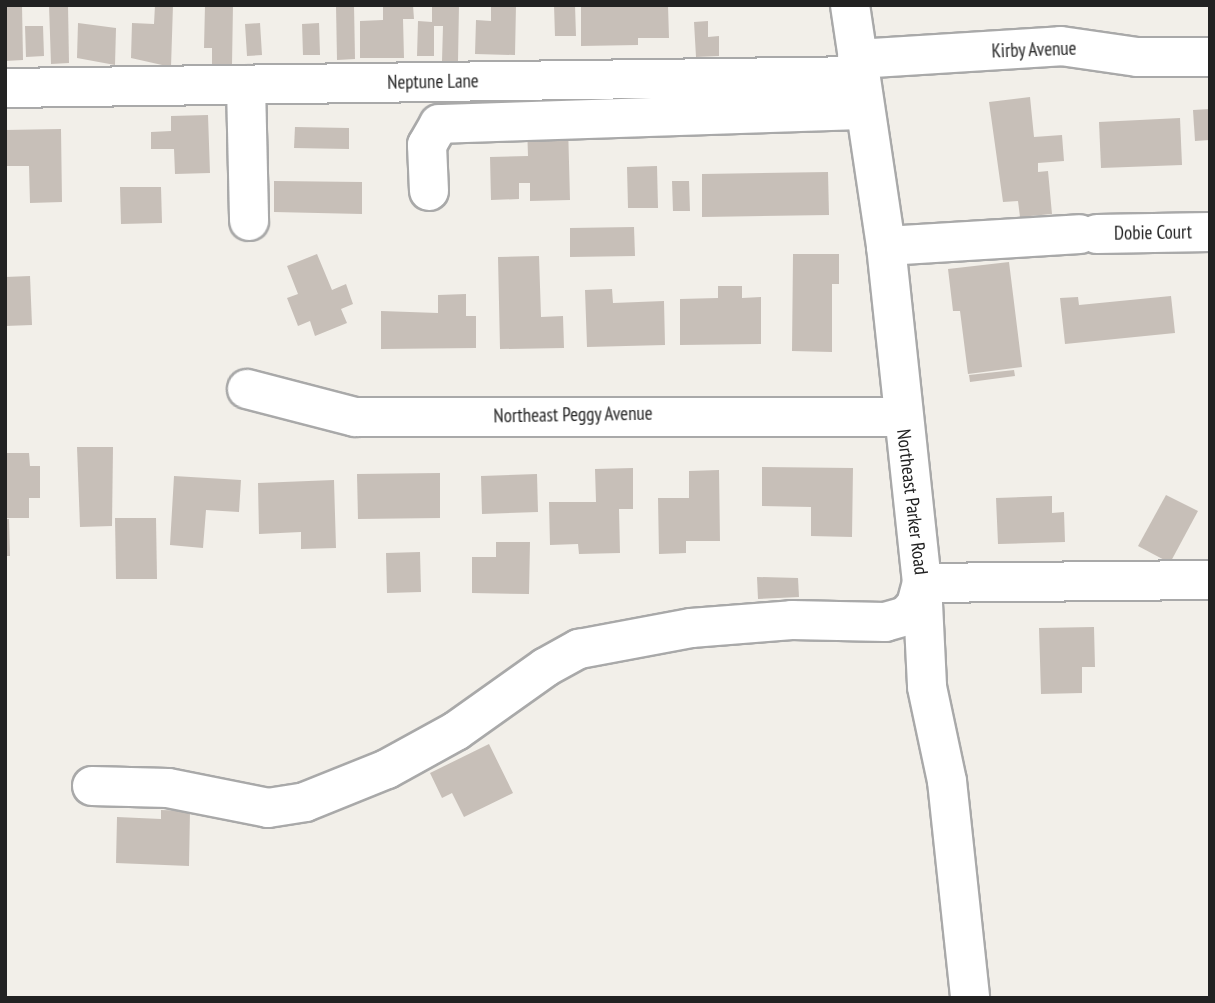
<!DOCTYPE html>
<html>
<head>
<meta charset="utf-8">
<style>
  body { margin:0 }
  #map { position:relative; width:1215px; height:1003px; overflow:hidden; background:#f2efe9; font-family:"PT Sans Narrow",sans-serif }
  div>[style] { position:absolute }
  .building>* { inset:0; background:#c7bfb8 }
  .roads { filter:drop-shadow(2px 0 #a9a9a9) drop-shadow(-2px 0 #a9a9a9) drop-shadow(0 2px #a9a9a9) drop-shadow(0 -2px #a9a9a9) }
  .minor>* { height:38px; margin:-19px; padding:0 19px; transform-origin:19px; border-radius:19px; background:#fff }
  span { translate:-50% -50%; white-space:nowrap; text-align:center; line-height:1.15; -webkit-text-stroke:7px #fff; paint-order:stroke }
  .street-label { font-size:19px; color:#222 }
  .frame { position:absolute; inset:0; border:7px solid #222; pointer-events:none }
</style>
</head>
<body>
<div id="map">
  <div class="building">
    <div style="clip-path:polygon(5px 5px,22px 5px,23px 60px,5px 61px)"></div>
    <div style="clip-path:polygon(49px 5px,68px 5px,69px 63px,51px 64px)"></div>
    <div style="clip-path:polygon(155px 5px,173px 5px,171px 67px,131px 58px,132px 23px,154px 24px)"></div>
    <div style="clip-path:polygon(205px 5px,233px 5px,232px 65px,212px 65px,212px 48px,204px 48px)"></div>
    <div style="clip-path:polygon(336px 5px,354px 5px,355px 59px,337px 60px)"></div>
    <div style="clip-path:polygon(383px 5px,413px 5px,414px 19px,403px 19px,404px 58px,360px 58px,360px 21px,383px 20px)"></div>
    <div style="clip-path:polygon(432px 5px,459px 5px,458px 61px,442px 61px,443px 26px,434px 26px,434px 56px,417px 56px,418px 21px,432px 22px)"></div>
    <div style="clip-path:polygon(491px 5px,516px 5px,515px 55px,475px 54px,476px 20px,491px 21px)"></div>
    <div style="clip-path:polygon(554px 5px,575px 5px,576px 36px,555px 36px)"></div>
    <div style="clip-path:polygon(581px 5px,668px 5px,669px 38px,638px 38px,638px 45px,581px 46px)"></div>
    <div style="clip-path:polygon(708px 21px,708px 37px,719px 36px,719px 56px,696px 57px,694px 22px)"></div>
    <div style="clip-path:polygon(78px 23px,116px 28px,115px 65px,77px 58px)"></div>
    <div style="clip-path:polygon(260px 23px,262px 55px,247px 56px,245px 24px)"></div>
    <div style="clip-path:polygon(319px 23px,320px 55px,303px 55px,302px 24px)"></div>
    <div style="clip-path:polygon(25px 26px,43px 26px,44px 56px,26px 57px)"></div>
    <div style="clip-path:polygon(1030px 97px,1034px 137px,1062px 135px,1064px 161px,1038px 163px,1038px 172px,1048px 171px,1052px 214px,1020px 217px,1018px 201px,1003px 202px,989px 102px)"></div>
    <div style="clip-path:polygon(1210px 109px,1210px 140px,1195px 141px,1193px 110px)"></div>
    <div style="clip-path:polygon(208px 115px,210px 173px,175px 174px,174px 149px,151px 149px,151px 132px,171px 131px,171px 116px)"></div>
    <div style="clip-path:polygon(1180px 118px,1182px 165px,1101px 168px,1099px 122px)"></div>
    <div style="clip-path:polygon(568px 125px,570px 200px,530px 201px,530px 183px,519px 183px,519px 199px,491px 200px,490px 157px,528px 156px,527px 126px)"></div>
    <div style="clip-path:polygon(295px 127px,349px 128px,349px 149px,294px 148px)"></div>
    <div style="clip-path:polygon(61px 129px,62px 202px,30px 203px,29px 166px,5px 166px,5px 130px)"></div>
    <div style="clip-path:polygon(657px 166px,658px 208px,628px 208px,627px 167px)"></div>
    <div style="clip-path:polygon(828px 172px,829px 215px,702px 217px,702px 174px)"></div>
    <div style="clip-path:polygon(274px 181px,362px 182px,362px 214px,274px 212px)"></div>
    <div style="clip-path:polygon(672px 181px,689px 181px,690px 211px,673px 211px)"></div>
    <div style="clip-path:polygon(120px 187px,161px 187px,162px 223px,121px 224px)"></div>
    <div style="clip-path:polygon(634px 227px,635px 256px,570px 257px,570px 228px)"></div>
    <div style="clip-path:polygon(317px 254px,332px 290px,346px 284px,353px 304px,341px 309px,347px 323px,315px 336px,310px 321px,298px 326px,287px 298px,298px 294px,287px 266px)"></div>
    <div style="clip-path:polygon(793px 254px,839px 254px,839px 284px,832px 284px,832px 352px,792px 351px)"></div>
    <div style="clip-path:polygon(539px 256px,541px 317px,563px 316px,564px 348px,500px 349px,498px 257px)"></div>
    <div style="clip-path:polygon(1009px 262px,1022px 367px,968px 374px,960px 311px,953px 311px,948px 269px)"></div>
    <div style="clip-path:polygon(30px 276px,32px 325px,5px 326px,5px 277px)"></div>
    <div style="clip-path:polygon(718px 286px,742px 286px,742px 298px,761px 297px,761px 344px,680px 345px,680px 299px,718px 298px)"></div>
    <div style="clip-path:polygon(612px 289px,613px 303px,664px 301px,665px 345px,587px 347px,585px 290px)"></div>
    <div style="clip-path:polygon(466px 294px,466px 316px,476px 316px,476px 348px,381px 349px,381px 311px,438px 313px,438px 295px)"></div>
    <div style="clip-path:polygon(1171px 296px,1175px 333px,1065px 344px,1060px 298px,1078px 297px,1079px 305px)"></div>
    <div style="clip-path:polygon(1014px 370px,1015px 376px,970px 382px,969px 375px)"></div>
    <div style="clip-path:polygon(77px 447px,113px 447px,112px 526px,80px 527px)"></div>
    <div style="clip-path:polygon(5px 453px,29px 453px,30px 466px,40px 466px,40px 498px,29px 498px,29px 518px,5px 518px)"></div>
    <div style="clip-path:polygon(762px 467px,853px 468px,852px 537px,811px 536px,811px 507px,762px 506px)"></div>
    <div style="clip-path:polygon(633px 468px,633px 509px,619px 509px,620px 553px,579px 554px,578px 544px,550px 545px,549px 502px,596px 502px,595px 469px)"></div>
    <div style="clip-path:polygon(719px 470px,720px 541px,686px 541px,686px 553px,659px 554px,658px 498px,689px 498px,689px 471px)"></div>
    <div style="clip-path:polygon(440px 473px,440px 518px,358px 519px,357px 474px)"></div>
    <div style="clip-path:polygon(537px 474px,538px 512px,482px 514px,481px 476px)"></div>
    <div style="clip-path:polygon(174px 476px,241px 480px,239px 512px,206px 510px,203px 548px,170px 545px)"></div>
    <div style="clip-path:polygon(334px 480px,336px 548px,301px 549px,301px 532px,259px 534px,258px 483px)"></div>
    <div style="clip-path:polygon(1166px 495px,1198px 511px,1170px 563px,1138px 546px)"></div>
    <div style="clip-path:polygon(1052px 496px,1052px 513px,1064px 512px,1065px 542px,998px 544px,996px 498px)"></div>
    <div style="clip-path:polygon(115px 518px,156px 518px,157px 579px,116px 579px)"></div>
    <div style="clip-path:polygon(5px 519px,9px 519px,10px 556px,5px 556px)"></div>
    <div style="clip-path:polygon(496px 542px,530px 542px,529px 594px,472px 593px,472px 557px,496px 557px)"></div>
    <div style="clip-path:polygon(420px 552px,421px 592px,387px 593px,386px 553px)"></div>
    <div style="clip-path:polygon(757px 577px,798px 578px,799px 597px,758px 599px)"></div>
    <div style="clip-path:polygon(1094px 627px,1095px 667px,1082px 667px,1082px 693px,1041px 694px,1039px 628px)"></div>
    <div style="clip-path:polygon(489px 744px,513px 793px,464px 817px,452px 793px,442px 798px,430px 773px)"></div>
    <div style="clip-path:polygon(161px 810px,190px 811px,189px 866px,116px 863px,117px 817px,161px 819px)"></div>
  </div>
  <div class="roads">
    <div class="minor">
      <div style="left:850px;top:5px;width:244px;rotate:81.5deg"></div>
      <div style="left:886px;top:246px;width:339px;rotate:83.9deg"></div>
      <div style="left:922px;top:583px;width:104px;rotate:87.2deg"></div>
      <div style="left:927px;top:687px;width:96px;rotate:78deg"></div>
      <div style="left:947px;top:781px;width:218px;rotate:83.9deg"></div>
      <div style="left:857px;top:59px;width:204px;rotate:-3.6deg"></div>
      <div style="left:1061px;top:46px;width:77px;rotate:8.2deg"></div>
      <div style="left:1137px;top:57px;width:73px"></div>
      <div style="left:246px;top:85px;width:136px;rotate:88.7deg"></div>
      <div style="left:5px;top:88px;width:855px;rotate:-0.8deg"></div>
      <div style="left:429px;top:191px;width:46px;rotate:-92.5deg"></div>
      <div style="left:427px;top:145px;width:24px;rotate:-60deg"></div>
      <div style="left:439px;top:124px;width:426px;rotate:-1.9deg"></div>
      <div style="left:1097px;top:234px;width:113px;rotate:-1deg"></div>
      <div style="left:886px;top:246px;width:194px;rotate:-3.5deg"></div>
      <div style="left:247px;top:389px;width:112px;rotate:14.5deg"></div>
      <div style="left:355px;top:417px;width:547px"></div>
      <div style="left:922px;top:583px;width:288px;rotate:-0.6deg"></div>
      <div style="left:92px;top:786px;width:76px;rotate:1.5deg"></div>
      <div style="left:168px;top:788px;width:102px;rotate:11.3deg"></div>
      <div style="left:268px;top:808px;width:37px;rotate:-9deg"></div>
      <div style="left:305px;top:802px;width:88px;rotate:-21.9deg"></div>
      <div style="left:387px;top:769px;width:79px;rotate:-28.8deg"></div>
      <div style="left:456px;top:731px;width:110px;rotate:-35.4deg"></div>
      <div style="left:546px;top:667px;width:38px;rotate:-29deg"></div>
      <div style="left:579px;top:649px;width:114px;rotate:-10.6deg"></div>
      <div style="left:691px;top:628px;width:101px;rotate:-4.5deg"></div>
      <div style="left:792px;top:620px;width:93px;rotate:1.2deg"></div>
      <div style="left:885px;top:622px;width:22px;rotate:-16deg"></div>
      <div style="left:906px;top:616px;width:15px;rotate:-48deg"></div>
      <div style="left:916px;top:605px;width:23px;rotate:-75deg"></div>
    </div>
  </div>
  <div class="street-label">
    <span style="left:1034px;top:50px;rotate:-2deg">Kirby Avenue</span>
    <span style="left:433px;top:82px;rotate:-1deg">Neptune Lane</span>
    <span style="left:1153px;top:233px;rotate:-1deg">Dobie Court</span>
    <span style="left:573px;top:415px;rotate:-1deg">Northeast Peggy Avenue</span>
    <span style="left:912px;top:502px;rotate:83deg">Northeast Parker Road</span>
  </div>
  <div class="frame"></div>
</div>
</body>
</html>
